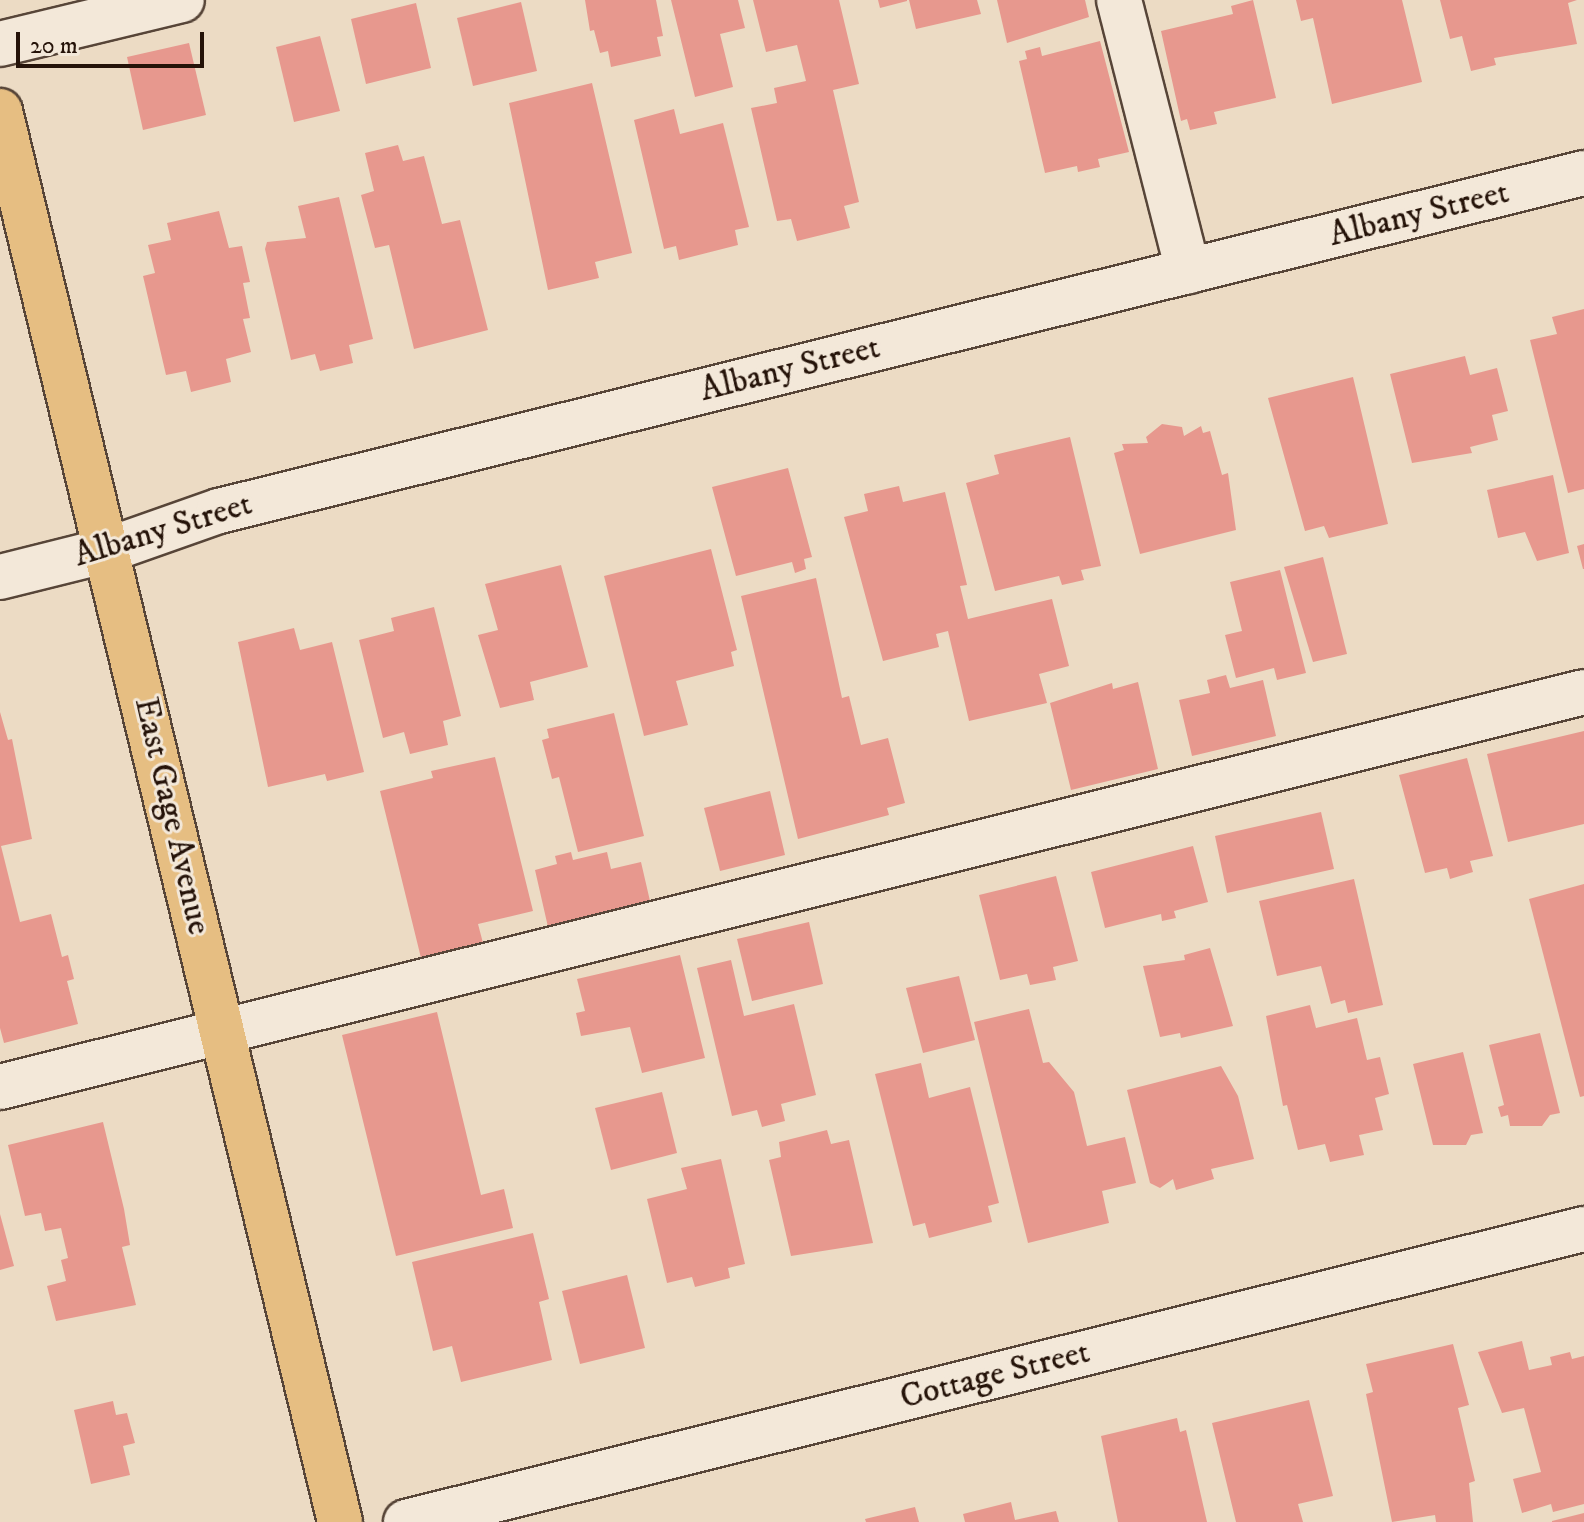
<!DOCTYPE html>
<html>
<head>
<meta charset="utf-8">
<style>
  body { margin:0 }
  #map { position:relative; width:1584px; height:1522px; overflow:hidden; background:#ecdbc4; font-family:"IM FELL DW Pica",serif }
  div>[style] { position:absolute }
  .building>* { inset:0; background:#e7988e }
  .roads { filter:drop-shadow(2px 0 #574538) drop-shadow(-2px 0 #574538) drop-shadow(0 2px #574538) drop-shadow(0 -2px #574538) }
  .minor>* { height:44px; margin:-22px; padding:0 22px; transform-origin:22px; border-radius:22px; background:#f3e8d9 }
  .major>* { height:44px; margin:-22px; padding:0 22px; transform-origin:22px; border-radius:22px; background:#e6be82 }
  span { translate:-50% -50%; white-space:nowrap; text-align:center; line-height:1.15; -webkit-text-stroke:6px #f3e8d9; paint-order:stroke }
  .street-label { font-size:34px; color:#251309 }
  .scale { position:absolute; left:16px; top:32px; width:188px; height:36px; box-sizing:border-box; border:4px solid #251309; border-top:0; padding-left:10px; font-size:24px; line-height:28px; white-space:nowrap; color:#251309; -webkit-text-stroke:6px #f3e8d9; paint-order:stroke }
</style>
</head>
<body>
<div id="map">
  <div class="building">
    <div style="clip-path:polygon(585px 0,656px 0,663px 36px,657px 37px,661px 56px,611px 67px,608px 51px,600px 53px,594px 30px,590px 31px)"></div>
    <div style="clip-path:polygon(671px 0,738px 0,745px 28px,720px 34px,733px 87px,695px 97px)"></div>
    <div style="clip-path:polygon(753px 0,839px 0,859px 84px,833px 90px,859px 202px,844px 206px,850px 228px,797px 241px,791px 219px,777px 221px,751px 108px,777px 103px,774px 88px,806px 81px,797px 45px,766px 52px)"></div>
    <div style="clip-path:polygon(878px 0,907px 0,907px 1px,880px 8px)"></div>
    <div style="clip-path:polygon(909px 0,977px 0,981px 14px,916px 29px)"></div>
    <div style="clip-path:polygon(997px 0,1085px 0,1089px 17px,1007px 43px)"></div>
    <div style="clip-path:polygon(1253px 0,1276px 98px,1214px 112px,1217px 124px,1190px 130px,1187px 119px,1181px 121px,1161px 31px,1233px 14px,1231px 6px)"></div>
    <div style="clip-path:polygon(1296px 0,1402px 0,1422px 82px,1332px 104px,1313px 18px,1301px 21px)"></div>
    <div style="clip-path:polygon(1440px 0,1577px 0,1568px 3px,1577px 44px,1494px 58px,1496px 65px,1471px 71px,1462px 36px,1450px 39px)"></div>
    <div style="clip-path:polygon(521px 2px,537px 71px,473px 86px,457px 18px)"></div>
    <div style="clip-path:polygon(416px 3px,431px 68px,366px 84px,351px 19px)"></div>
    <div style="clip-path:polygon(320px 36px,340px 111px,294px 122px,276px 47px)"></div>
    <div style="clip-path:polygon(1100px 41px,1129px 152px,1098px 159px,1100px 167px,1078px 172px,1077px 166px,1045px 173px,1019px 61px,1027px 59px,1025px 51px,1040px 47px,1042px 56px)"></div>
    <div style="clip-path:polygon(189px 43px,206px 115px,143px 130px,127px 57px)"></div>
    <div style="clip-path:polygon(592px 83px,632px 253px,595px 262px,599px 278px,548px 290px,509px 103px)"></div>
    <div style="clip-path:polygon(674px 109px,680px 134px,723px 123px,749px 227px,735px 230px,738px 245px,679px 260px,676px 246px,664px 249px,634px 120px)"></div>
    <div style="clip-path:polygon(398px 145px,403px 161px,424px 156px,442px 224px,460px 220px,488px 330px,414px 349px,389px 245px,375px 248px,361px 195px,374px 191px,365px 153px)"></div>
    <div style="clip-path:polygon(339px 197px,373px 339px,349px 345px,353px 363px,320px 371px,315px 354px,291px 360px,265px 249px,267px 242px,306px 238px,298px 206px)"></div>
    <div style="clip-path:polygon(219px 211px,229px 248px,242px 246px,250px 282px,243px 283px,250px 318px,243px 319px,251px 352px,226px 359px,231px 382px,191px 392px,186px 371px,166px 375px,143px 276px,155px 273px,148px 245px,171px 240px,167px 223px)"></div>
    <div style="clip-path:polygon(1584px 309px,1584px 489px,1568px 493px,1530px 340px,1557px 334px,1552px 317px)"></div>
    <div style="clip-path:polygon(1465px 356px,1470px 375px,1497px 368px,1508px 411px,1492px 415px,1498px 440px,1470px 447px,1472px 453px,1412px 463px,1390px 374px)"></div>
    <div style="clip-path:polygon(1353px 377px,1388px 524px,1329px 538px,1324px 526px,1305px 531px,1268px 398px)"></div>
    <div style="clip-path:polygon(1162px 424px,1182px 427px,1184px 436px,1201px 426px,1203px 433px,1210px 431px,1222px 475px,1228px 473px,1236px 530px,1140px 554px,1114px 453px,1124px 450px,1122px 444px,1148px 443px,1146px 437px)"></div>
    <div style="clip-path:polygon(1070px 437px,1101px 566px,1081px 570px,1084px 580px,1062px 585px,1059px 576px,995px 591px,966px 483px,999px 474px,994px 455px)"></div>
    <div style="clip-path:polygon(788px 468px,812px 557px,804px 559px,806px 569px,795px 573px,792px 562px,736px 576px,712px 487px)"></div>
    <div style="clip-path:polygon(1553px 475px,1569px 553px,1537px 561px,1525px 532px,1498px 538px,1487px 490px)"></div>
    <div style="clip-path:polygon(899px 486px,903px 502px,945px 492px,967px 585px,960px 586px,968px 619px,1052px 599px,1069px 666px,1039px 674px,1047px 703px,969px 721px,948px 631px,936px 634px,939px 647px,883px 661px,844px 517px,868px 511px,864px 494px)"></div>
    <div style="clip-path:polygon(1584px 544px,1584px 569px,1583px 569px,1577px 546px)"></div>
    <div style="clip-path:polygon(711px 549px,737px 650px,731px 652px,734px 666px,676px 681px,688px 725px,644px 736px,604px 576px)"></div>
    <div style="clip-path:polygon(1323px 557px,1347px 654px,1313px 662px,1284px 567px)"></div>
    <div style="clip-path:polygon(561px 565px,588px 667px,530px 682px,534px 700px,500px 708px,478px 635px,498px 630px,485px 584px)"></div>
    <div style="clip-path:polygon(1280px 570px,1306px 673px,1277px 680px,1274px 668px,1236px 678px,1225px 635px,1242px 631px,1230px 582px)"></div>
    <div style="clip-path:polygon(816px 578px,842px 698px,849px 696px,861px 745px,888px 738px,905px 803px,887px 808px,889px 815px,798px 839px,741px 596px)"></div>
    <div style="clip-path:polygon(434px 607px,461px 716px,443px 721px,448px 745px,410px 754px,404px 732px,383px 738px,359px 640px,394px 631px,391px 618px)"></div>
    <div style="clip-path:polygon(294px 628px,300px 650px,332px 642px,364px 772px,327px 781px,325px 774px,268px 787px,238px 642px)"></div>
    <div style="clip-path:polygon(1226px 675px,1230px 688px,1263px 680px,1276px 736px,1192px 756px,1179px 700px,1210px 693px,1207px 680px)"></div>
    <div style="clip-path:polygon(1138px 682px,1158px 769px,1071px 790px,1050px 703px,1112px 683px,1113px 689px)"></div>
    <div style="clip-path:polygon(0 712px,8px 740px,12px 739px,32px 839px,1px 846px,20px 922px,51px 914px,62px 957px,68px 955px,74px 979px,67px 981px,78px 1024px,4px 1043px,0 1028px)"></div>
    <div style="clip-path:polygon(614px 713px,644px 836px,578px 852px,559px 777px,552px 779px,542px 740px,549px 738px,547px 729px)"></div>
    <div style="clip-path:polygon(1584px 731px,1584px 824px,1508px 842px,1487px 754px)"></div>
    <div style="clip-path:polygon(495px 757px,533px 911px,478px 924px,483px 943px,421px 958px,380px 791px,433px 778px,431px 771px)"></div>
    <div style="clip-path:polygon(1467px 758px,1493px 856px,1470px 861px,1473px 872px,1450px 879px,1447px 868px,1425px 873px,1399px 775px)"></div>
    <div style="clip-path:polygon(770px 791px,785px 855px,720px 871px,704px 808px)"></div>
    <div style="clip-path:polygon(1321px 812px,1334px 869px,1227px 893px,1215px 836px)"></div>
    <div style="clip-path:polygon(1193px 846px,1208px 902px,1174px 911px,1176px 918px,1162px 921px,1161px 914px,1105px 928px,1091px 872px)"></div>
    <div style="clip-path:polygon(571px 852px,573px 860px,607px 852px,611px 869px,641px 862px,650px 901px,584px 918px,585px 922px,548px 927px,535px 870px,557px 864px,555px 856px)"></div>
    <div style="clip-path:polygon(1056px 876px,1078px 961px,1053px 967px,1056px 980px,1030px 985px,1027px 974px,1000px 980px,979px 895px)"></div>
    <div style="clip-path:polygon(1354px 879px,1383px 1005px,1348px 1013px,1345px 1000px,1331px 1004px,1321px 966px,1277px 976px,1259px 901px)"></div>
    <div style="clip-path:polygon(1584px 884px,1584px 1096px,1580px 1097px,1529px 899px)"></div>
    <div style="clip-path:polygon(809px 922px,823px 984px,752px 1001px,737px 939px)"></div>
    <div style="clip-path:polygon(1210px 948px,1233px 1026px,1181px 1038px,1180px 1033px,1160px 1037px,1143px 966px,1185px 960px,1184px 955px)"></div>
    <div style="clip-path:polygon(680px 955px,705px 1058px,642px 1073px,630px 1027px,581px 1036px,576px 1013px,585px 1011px,577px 979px)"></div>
    <div style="clip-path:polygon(731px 960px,744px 1016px,794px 1004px,816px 1095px,781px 1104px,785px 1121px,762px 1127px,757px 1110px,732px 1116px,697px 968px)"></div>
    <div style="clip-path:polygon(959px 976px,975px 1040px,923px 1053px,906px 988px)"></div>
    <div style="clip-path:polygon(1310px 1005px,1316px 1028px,1357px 1018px,1367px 1060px,1380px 1057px,1389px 1094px,1375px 1098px,1383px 1130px,1359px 1135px,1364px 1155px,1330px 1162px,1325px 1144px,1298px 1150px,1287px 1105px,1283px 1106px,1266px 1016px)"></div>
    <div style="clip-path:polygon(1029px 1009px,1043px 1063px,1049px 1062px,1074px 1092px,1087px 1146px,1125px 1137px,1136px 1183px,1102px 1191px,1109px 1223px,1028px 1243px,974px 1022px)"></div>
    <div style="clip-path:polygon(437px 1012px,481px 1195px,504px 1189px,513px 1228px,396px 1256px,342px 1035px)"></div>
    <div style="clip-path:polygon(1540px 1033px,1560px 1113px,1550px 1115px,1542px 1126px,1510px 1126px,1508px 1115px,1501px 1117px,1498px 1107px,1504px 1105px,1489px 1045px)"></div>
    <div style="clip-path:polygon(1463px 1052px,1483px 1133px,1471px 1135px,1466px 1145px,1433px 1145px,1413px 1064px)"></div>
    <div style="clip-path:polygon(921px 1063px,929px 1098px,970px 1087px,999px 1203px,988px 1206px,992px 1222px,929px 1238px,925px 1223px,913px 1226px,875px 1074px)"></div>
    <div style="clip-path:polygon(1221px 1066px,1238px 1096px,1254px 1159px,1211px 1169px,1214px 1179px,1176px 1190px,1173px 1179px,1160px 1188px,1150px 1183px,1127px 1090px)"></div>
    <div style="clip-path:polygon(662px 1092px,677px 1153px,611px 1170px,595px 1108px)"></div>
    <div style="clip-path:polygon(103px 1122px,124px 1209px,130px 1245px,122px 1247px,136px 1305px,56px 1321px,47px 1286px,66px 1281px,61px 1260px,68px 1258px,61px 1228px,45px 1231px,41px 1213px,25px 1216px,8px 1145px)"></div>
    <div style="clip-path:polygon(827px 1130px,831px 1144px,849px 1140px,873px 1243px,791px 1256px,769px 1160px,781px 1157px,779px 1142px)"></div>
    <div style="clip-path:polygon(721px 1159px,745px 1264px,728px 1268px,730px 1278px,695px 1287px,692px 1277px,667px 1283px,647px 1199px,687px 1189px,681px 1168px)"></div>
    <div style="clip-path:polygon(0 1214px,14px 1266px,0 1270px)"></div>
    <div style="clip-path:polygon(533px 1233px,549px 1299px,539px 1302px,552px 1360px,461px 1382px,452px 1346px,433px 1351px,412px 1262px)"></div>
    <div style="clip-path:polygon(627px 1275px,645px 1348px,580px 1364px,562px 1291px)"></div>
    <div style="clip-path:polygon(1522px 1341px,1529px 1370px,1552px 1365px,1550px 1357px,1570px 1352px,1572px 1359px,1584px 1356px,1584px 1504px,1553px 1512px,1551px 1504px,1522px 1513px,1513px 1479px,1541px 1472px,1524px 1408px,1502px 1413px,1478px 1352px)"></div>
    <div style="clip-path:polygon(1453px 1344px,1469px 1405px,1458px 1408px,1475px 1481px,1469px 1483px,1473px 1522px,1436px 1522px,1435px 1515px,1392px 1522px,1366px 1394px,1373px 1392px,1366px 1364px)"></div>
    <div style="clip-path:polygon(1309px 1400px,1333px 1496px,1298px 1504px,1303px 1522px,1236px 1522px,1212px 1423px)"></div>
    <div style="clip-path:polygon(113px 1401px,116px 1415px,127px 1413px,135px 1443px,123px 1446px,130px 1475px,91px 1484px,74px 1410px)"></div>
    <div style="clip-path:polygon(1177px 1418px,1180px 1432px,1186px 1430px,1207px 1522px,1118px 1522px,1101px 1436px)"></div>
    <div style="clip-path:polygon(1011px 1502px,1015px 1520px,1056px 1511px,1059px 1522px,965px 1522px,963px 1514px)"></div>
    <div style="clip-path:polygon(915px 1507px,919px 1522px,866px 1522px,865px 1519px)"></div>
    <div style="clip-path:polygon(1584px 1513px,1584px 1522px,1552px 1522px,1552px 1521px)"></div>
  </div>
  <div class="roads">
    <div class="minor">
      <div style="left:1119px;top:0;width:280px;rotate:75.7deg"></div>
      <div style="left:0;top:44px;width:187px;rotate:-13.6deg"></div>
      <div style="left:0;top:577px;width:111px;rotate:-14deg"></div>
      <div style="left:108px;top:550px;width:118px;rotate:-19.4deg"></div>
      <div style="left:219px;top:511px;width:1406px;rotate:-13.91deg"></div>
      <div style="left:0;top:1087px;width:1633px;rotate:-14deg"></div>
      <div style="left:406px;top:1522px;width:1214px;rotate:-13.97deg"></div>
    </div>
    <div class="major">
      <div style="left:0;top:111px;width:1451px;rotate:76.45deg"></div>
    </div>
  </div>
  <div class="street-label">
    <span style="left:1419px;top:214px;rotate:-14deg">Albany Street</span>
    <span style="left:790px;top:369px;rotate:-14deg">Albany Street</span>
    <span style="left:163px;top:530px;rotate:-17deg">Albany Street</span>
    <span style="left:172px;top:816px;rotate:77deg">East Gage Avenue</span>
    <span style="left:995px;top:1375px;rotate:-14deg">Cottage Street</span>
  </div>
  <div class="scale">20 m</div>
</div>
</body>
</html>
